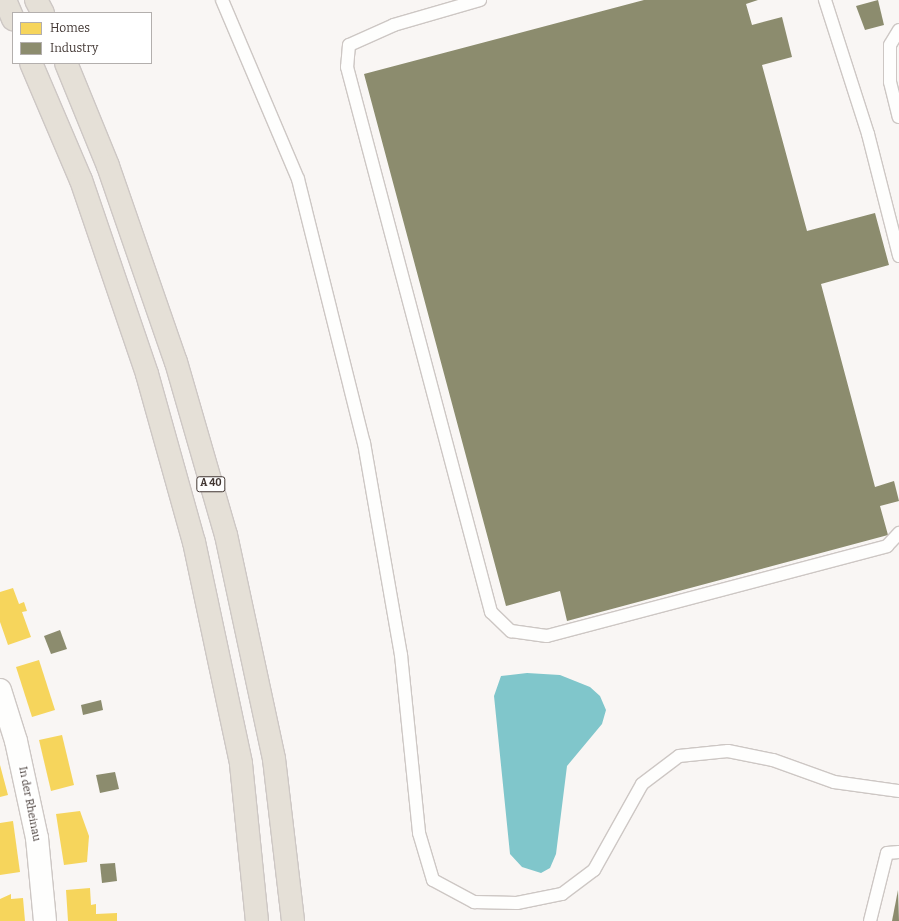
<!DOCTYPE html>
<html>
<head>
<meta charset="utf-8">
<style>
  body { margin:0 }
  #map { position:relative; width:899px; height:921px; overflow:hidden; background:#f9f6f4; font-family:Bitter,serif }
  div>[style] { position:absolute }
  .water>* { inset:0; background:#80c6cb }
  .homes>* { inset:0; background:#f6d55c }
  .industry>* { inset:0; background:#8c8c6e }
  .roads { filter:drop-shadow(1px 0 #cdc7c4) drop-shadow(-1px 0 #cdc7c4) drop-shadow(0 1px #cdc7c4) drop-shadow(0 -1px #cdc7c4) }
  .lane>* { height:12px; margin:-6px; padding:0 6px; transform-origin:6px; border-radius:6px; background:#fefefd }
  .street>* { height:22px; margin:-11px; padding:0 11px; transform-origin:11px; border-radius:11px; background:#fefefd }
  .highway>* { height:22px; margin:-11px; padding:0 11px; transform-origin:11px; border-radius:11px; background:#e5e0d7 }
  span { translate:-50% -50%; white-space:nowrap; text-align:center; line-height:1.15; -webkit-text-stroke:4px #fff; paint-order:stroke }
  .shield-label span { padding:1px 3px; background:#fff; border:1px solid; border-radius:3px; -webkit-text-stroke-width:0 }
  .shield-label { font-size:10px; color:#413632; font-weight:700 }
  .street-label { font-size:11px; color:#413632 }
  .legend { position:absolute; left:12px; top:12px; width:140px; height:52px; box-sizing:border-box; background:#fff; border:1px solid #b3afad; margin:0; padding:5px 7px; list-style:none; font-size:12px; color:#413632 }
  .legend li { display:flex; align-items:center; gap:8px; height:20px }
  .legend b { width:20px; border:1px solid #b3afad }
</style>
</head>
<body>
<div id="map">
  <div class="water">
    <div style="clip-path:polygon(527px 673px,560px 675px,590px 687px,600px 696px,606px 710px,602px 724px,567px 766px,556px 854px,550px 868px,541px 873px,522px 867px,510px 854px,494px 696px,501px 676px)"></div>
  </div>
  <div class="homes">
    <div style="clip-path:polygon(13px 588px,19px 604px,24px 602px,27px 611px,22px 612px,31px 637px,8px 645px,0 622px,0 592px)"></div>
    <div style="clip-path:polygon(39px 660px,55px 710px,32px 717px,16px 667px)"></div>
    <div style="clip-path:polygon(62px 735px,74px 785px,51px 791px,39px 740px)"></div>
    <div style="clip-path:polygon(0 765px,8px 795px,0 797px)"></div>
    <div style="clip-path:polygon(80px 811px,89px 836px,87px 862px,64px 865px,56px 814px)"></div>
    <div style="clip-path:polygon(13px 821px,20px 872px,0 875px,0 823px)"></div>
    <div style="clip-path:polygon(90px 888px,91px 905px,96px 904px,96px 914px,117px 913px,117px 921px,68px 921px,66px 890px)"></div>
    <div style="clip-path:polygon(11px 894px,11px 899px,23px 898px,25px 921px,0 921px,0 899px)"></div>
  </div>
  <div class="industry">
    <div style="clip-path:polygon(644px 0,758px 0,746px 4px,752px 25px,782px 17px,792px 57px,762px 65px,807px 231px,875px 213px,889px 265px,821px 284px,875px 487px,894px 481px,899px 501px,880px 506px,888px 535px,567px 621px,560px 591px,506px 606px,364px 74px)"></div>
    <div style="clip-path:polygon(878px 0,884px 25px,865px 30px,856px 6px)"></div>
    <div style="clip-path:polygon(60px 630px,67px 649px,51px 654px,44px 636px)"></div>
    <div style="clip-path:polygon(101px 700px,103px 710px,83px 715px,81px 705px)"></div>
    <div style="clip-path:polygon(115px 772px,119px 789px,100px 793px,96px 775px)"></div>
    <div style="clip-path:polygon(115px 863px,117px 881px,102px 883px,100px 864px)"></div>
    <div style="clip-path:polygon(898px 890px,899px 921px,892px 921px)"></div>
  </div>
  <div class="roads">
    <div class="lane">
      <div style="left:222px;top:0;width:194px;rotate:67deg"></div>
      <div style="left:298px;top:179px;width:272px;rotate:76deg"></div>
      <div style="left:364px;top:443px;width:215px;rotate:80.1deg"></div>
      <div style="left:401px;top:655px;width:179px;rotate:84.2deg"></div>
      <div style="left:419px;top:833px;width:49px;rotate:73.4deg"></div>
      <div style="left:433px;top:880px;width:47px;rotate:28.2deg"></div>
      <div style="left:474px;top:902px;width:43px;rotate:1.3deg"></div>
      <div style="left:517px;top:903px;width:46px;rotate:-11.3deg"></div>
      <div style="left:562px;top:894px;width:40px;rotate:-37deg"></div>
      <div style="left:594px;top:870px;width:98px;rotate:-60.8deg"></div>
      <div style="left:642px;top:784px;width:46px;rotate:-37.1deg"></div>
      <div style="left:679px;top:756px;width:49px;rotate:-5.8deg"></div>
      <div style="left:728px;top:751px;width:46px;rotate:11.3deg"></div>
      <div style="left:773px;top:760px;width:65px;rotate:19.8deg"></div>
      <div style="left:834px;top:782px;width:66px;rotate:7.9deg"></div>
      <div style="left:480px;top:0;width:90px;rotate:163.8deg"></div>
      <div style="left:394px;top:25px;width:49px;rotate:156deg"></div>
      <div style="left:349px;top:45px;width:22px;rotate:95deg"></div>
      <div style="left:347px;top:67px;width:564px;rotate:75.2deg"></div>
      <div style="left:491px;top:612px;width:28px;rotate:44deg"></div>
      <div style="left:511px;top:631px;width:36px;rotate:8deg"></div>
      <div style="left:547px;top:636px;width:352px;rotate:-14.8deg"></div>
      <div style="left:887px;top:546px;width:18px;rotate:-47deg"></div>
      <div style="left:825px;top:0;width:141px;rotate:72.2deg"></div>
      <div style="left:868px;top:134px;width:126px;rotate:75.7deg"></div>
      <div style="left:899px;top:30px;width:17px;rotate:121deg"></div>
      <div style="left:890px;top:45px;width:37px;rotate:90deg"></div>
      <div style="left:890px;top:82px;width:36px;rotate:76deg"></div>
      <div style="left:870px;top:921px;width:70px;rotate:-76deg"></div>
      <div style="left:887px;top:853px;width:12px;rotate:-5deg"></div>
    </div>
    <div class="street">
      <div style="left:0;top:690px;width:53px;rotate:72.6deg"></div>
      <div style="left:16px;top:741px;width:99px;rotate:77.8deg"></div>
      <div style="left:37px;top:838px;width:83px;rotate:84.5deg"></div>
    </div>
    <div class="highway">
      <div style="left:5px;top:0;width:21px;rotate:67deg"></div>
      <div style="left:36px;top:0;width:15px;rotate:62deg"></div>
      <div style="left:31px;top:63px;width:127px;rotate:66.9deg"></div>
      <div style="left:81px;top:180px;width:205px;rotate:71.2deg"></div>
      <div style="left:147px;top:374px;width:174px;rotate:74.4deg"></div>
      <div style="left:194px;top:542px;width:227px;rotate:78deg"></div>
      <div style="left:241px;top:764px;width:158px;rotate:84.2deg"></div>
      <div style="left:66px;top:63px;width:111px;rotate:67.8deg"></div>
      <div style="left:108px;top:166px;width:207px;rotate:70.9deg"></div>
      <div style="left:176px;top:362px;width:180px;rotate:73.9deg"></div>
      <div style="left:226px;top:535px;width:229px;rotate:77.9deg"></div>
      <div style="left:274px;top:759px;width:163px;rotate:83.3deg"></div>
    </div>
  </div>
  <div class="shield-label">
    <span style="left:211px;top:484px">A 40</span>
  </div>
  <div class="street-label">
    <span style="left:29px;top:804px;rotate:79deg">In der Rheinau</span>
  </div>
  <ul class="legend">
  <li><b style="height:11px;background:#f6d55c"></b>Homes</li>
  <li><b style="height:11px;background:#8c8c6e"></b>Industry</li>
  </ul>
</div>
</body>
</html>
